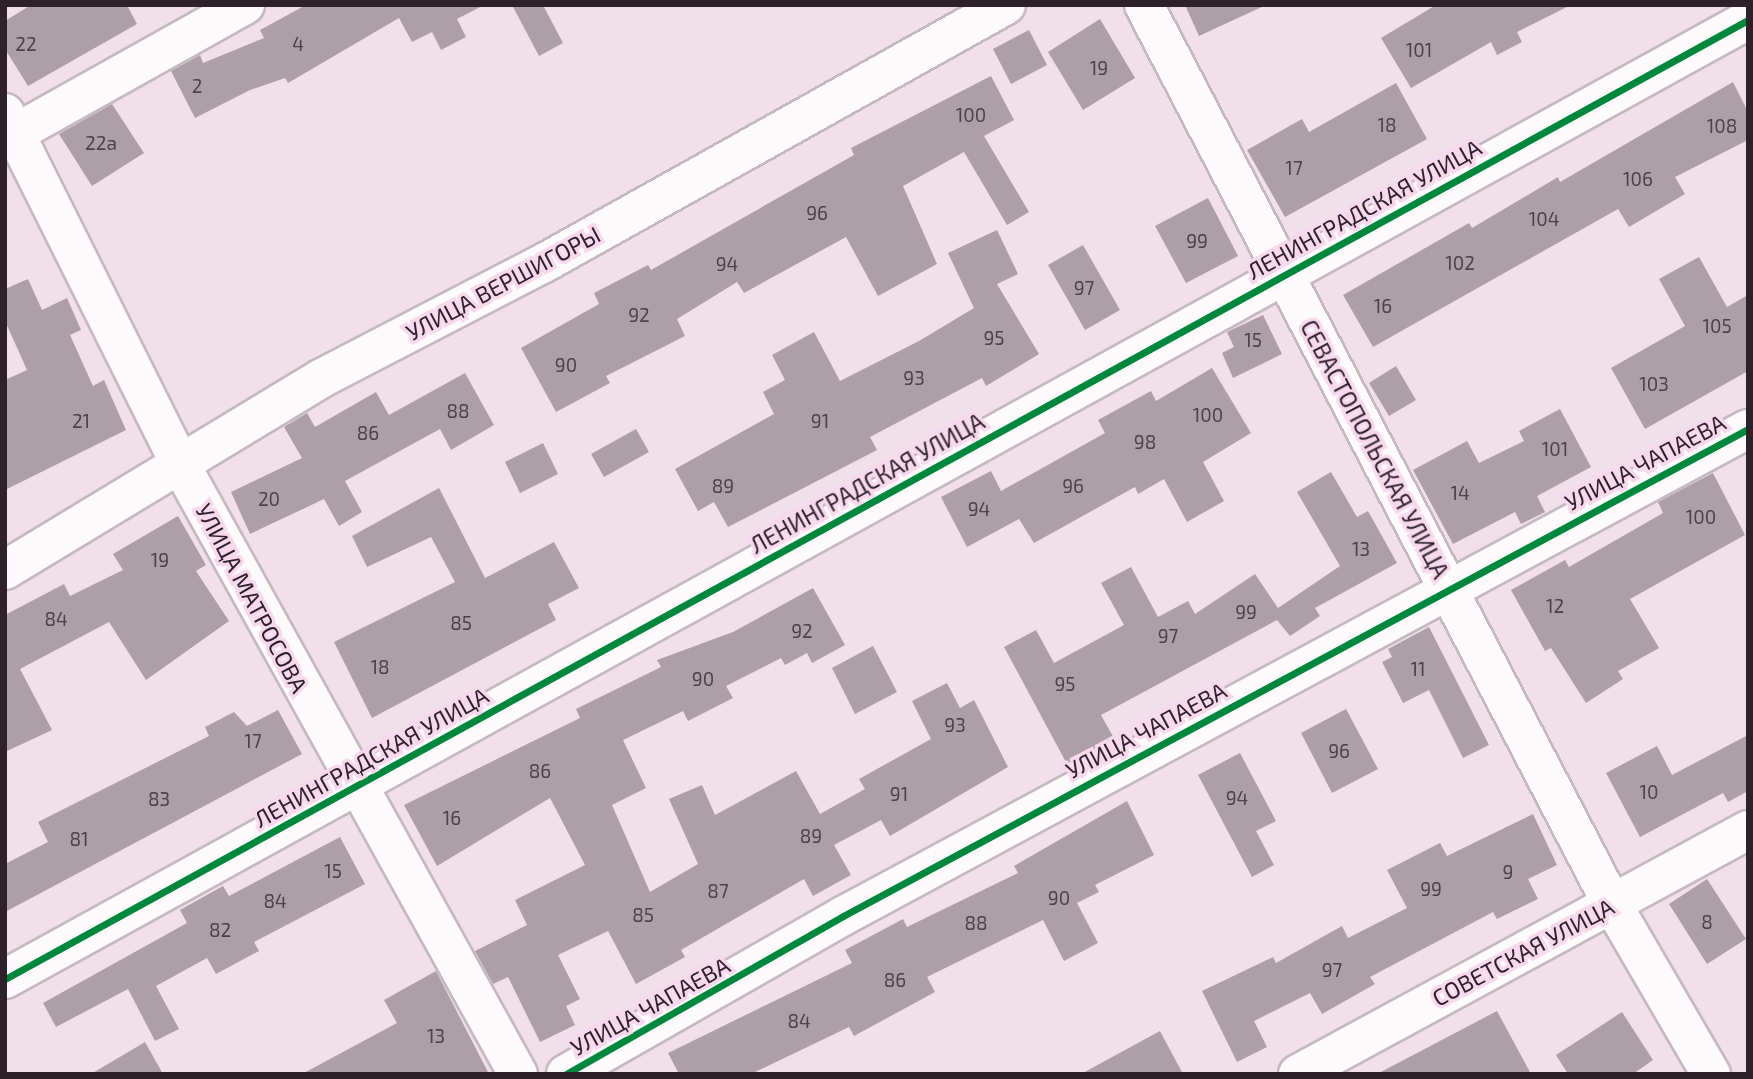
<!DOCTYPE html>
<html>
<head>
<meta charset="utf-8">
<style>
  body { margin:0 }
  #map { position:relative; width:1753px; height:1079px; overflow:hidden; background:#f1dfea; font-family:"Exo 2",sans-serif }
  div>[style] { position:absolute }
  .building>* { inset:0; background:#ad9fa7 }
  .roads { filter:drop-shadow(2px 0 #c6b8c0) drop-shadow(-2px 0 #c6b8c0) drop-shadow(0 2px #c6b8c0) drop-shadow(0 -2px #c6b8c0) }
  .minor>* { height:38px; margin:-19px; padding:0 19px; transform-origin:19px; border-radius:19px; background:#fdfafc }
  .tertiary>* { height:38px; margin:-19px; padding:0 19px; transform-origin:19px; border-radius:19px; background:#fdfafc }
  .cycleway>* { height:7px; margin:-3.5px; padding:0 3.5px; transform-origin:3.5px; border-radius:3.5px; background:#00873e }
  span { translate:-50% -50%; white-space:nowrap; text-align:center; line-height:1.15; -webkit-text-stroke:7px #f8d8ec; paint-order:stroke }
  .number-label { font-size:19px; color:#4e4149 }
  .number-label span { -webkit-text-stroke-width:0 }
  .street-label { font-size:23px; color:#2e222a }
  .frame { position:absolute; inset:0; border:7px solid #2e222a; pointer-events:none }
</style>
</head>
<body>
<div id="map">
  <div class="building">
    <div style="clip-path:polygon(31px 5px,127px 5px,137px 24px,28px 86px,5px 49px,5px 21px)"></div>
    <div style="clip-path:polygon(306px 5px,484px 5px,457px 19px,466px 37px,441px 50px,432px 32px,412px 42px,399px 18px,288px 83px,285px 78px,250px 90px,195px 118px,171px 71px,200px 55px,203px 63px,264px 38px,260px 30px)"></div>
    <div style="clip-path:polygon(512px 5px,543px 5px,563px 43px,539px 56px)"></div>
    <div style="clip-path:polygon(1185px 5px,1266px 5px,1199px 36px)"></div>
    <div style="clip-path:polygon(1436px 5px,1571px 5px,1517px 32px,1522px 42px,1497px 55px,1491px 42px,1411px 88px,1381px 38px)"></div>
    <div style="clip-path:polygon(1100px 19px,1135px 78px,1083px 110px,1048px 52px)"></div>
    <div style="clip-path:polygon(1029px 30px,1047px 65px,1011px 84px,993px 49px)"></div>
    <div style="clip-path:polygon(991px 76px,1014px 120px,984px 136px,1029px 212px,1007px 225px,964px 152px,903px 186px,937px 264px,878px 296px,846px 237px,744px 293px,737px 282px,677px 319px,685px 336px,606px 376px,610px 383px,556px 412px,521px 348px,599px 304px,594px 293px,648px 265px,651px 270px,854px 155px,851px 148px)"></div>
    <div style="clip-path:polygon(1733px 82px,1748px 112px,1748px 140px,1675px 177px,1685px 194px,1629px 227px,1618px 209px,1373px 347px,1343px 295px,1469px 223px,1472px 228px,1558px 177px,1560px 182px)"></div>
    <div style="clip-path:polygon(1396px 83px,1427px 139px,1285px 217px,1247px 150px,1302px 119px,1309px 132px)"></div>
    <div style="clip-path:polygon(112px 104px,144px 153px,92px 186px,59px 134px)"></div>
    <div style="clip-path:polygon(1208px 198px,1238px 256px,1186px 283px,1155px 226px)"></div>
    <div style="clip-path:polygon(997px 230px,1018px 274px,997px 284px,1039px 354px,986px 386px,982px 378px,870px 437px,877px 450px,728px 527px,714px 502px,698px 511px,675px 469px,774px 414px,763px 392px,785px 380px,772px 355px,814px 332px,840px 381px,919px 341px,974px 308px,948px 253px)"></div>
    <div style="clip-path:polygon(1083px 245px,1120px 310px,1085px 330px,1048px 265px)"></div>
    <div style="clip-path:polygon(1699px 257px,1727px 307px,1748px 295px,1748px 371px,1645px 429px,1611px 368px,1685px 326px,1659px 279px)"></div>
    <div style="clip-path:polygon(28px 279px,42px 310px,67px 298px,81px 330px,70px 335px,93px 386px,104px 380px,126px 430px,5px 490px,5px 380px,27px 370px,5px 321px,5px 289px)"></div>
    <div style="clip-path:polygon(1263px 315px,1282px 354px,1233px 378px,1222px 353px,1234px 347px,1227px 332px)"></div>
    <div style="clip-path:polygon(1396px 366px,1416px 400px,1389px 416px,1369px 383px)"></div>
    <div style="clip-path:polygon(1212px 368px,1251px 433px,1203px 462px,1224px 501px,1187px 522px,1164px 479px,1138px 494px,1135px 487px,1034px 543px,1019px 519px,967px 547px,941px 497px,991px 471px,1001px 491px,1105px 433px,1098px 420px,1151px 391px,1156px 401px)"></div>
    <div style="clip-path:polygon(465px 373px,494px 425px,451px 450px,440px 429px,345px 481px,362px 512px,339px 526px,324px 499px,250px 534px,231px 492px,302px 458px,284px 427px,307px 413px,315px 427px,376px 392px,389px 415px)"></div>
    <div style="clip-path:polygon(1560px 409px,1591px 467px,1537px 496px,1545px 512px,1521px 524px,1515px 512px,1453px 544px,1413px 470px,1467px 441px,1479px 463px,1524px 441px,1519px 431px)"></div>
    <div style="clip-path:polygon(636px 429px,649px 452px,604px 477px,591px 454px)"></div>
    <div style="clip-path:polygon(543px 443px,558px 474px,520px 493px,505px 462px)"></div>
    <div style="clip-path:polygon(1331px 472px,1357px 517px,1368px 511px,1397px 563px,1315px 608px,1320px 616px,1290px 636px,1277px 620px,1101px 715px,1115px 740px,1068px 766px,1004px 647px,1036px 630px,1054px 663px,1124px 625px,1101px 583px,1131px 567px,1158px 617px,1188px 601px,1195px 614px,1255px 574px,1278px 608px,1340px 566px,1297px 492px)"></div>
    <div style="clip-path:polygon(1713px 473px,1745px 535px,1630px 599px,1659px 648px,1618px 671px,1623px 679px,1586px 703px,1551px 648px,1545px 651px,1511px 590px,1565px 560px,1569px 567px,1663px 513px,1658px 502px)"></div>
    <div style="clip-path:polygon(439px 488px,485px 578px,554px 542px,579px 588px,548px 604px,556px 620px,372px 718px,334px 642px,455px 582px,431px 537px,367px 567px,352px 536px)"></div>
    <div style="clip-path:polygon(178px 516px,206px 565px,196px 571px,229px 621px,146px 680px,109px 622px,20px 669px,52px 730px,5px 752px,5px 615px,64px 584px,70px 596px,123px 570px,113px 554px)"></div>
    <div style="clip-path:polygon(813px 588px,845px 645px,812px 663px,807px 653px,785px 665px,781px 658px,726px 686px,733px 698px,688px 721px,683px 711px,623px 740px,646px 788px,612px 805px,650px 892px,698px 864px,669px 799px,702px 785px,715px 815px,796px 771px,820px 814px,865px 789px,859px 779px,931px 739px,912px 701px,947px 683px,960px 708px,974px 700px,1008px 767px,890px 836px,881px 820px,834px 845px,851px 875px,813px 896px,804px 879px,681px 950px,685px 957px,636px 984px,608px 931px,558px 955px,580px 999px,566px 1006px,575px 1025px,540px 1042px,508px 977px,493px 984px,475px 951px,527px 925px,515px 900px,585px 865px,550px 798px,437px 866px,404px 805px,580px 718px,576px 709px,661px 667px,657px 660px,733px 632px)"></div>
    <div style="clip-path:polygon(1429px 627px,1489px 745px,1463px 758px,1429px 690px,1403px 703px,1382px 662px,1392px 657px,1388px 649px)"></div>
    <div style="clip-path:polygon(873px 646px,897px 692px,855px 714px,832px 668px)"></div>
    <div style="clip-path:polygon(1346px 709px,1378px 769px,1332px 793px,1301px 733px)"></div>
    <div style="clip-path:polygon(278px 710px,302px 754px,5px 912px,5px 864px,48px 842px,38px 822px,209px 736px,205px 727px,234px 712px,247px 726px)"></div>
    <div style="clip-path:polygon(1748px 735px,1748px 791px,1728px 802px,1723px 793px,1640px 837px,1606px 773px,1657px 746px,1672px 775px)"></div>
    <div style="clip-path:polygon(1240px 753px,1276px 821px,1256px 831px,1274px 865px,1252px 877px,1198px 775px)"></div>
    <div style="clip-path:polygon(1127px 801px,1154px 855px,1095px 885px,1099px 892px,1077px 903px,1098px 943px,1064px 961px,1043px 920px,927px 977px,935px 992px,854px 1036px,849px 1027px,751px 1074px,679px 1074px,668px 1053px,852px 963px,845px 950px,903px 919px,907px 927px,1018px 873px,1014px 866px)"></div>
    <div style="clip-path:polygon(1533px 814px,1557px 865px,1528px 879px,1538px 899px,1497px 919px,1493px 912px,1370px 977px,1375px 984px,1322px 1014px,1310px 993px,1254px 1021px,1267px 1047px,1237px 1062px,1202px 991px,1273px 957px,1276px 963px,1342px 926px,1348px 938px,1407px 908px,1387px 870px,1440px 843px,1447px 856px)"></div>
    <div style="clip-path:polygon(340px 837px,365px 884px,254px 942px,259px 951px,216px 974px,207px 958px,156px 986px,179px 1029px,155px 1041px,128px 989px,56px 1027px,43px 1003px,187px 923px,180px 910px,223px 886px,229px 896px)"></div>
    <div style="clip-path:polygon(1707px 879px,1746px 939px,1707px 964px,1669px 904px)"></div>
    <div style="clip-path:polygon(436px 971px,489px 1074px,302px 1074px,397px 1023px,384px 1000px)"></div>
    <div style="clip-path:polygon(1497px 1011px,1531px 1074px,1377px 1074px)"></div>
    <div style="clip-path:polygon(1622px 1012px,1653px 1060px,1633px 1074px,1568px 1074px,1556px 1055px)"></div>
    <div style="clip-path:polygon(1160px 1031px,1183px 1074px,1081px 1074px)"></div>
    <div style="clip-path:polygon(145px 1042px,163px 1074px,91px 1074px)"></div>
  </div>
  <div class="roads">
    <div class="minor">
      <div style="left:1144px;top:5px;width:1014px;rotate:62.5deg"></div>
      <div style="left:1612px;top:904px;width:197px;rotate:59.8deg"></div>
      <div style="left:5px;top:113px;width:392px;rotate:63.5deg"></div>
      <div style="left:180px;top:464px;width:205px;rotate:148.8deg"></div>
      <div style="left:5px;top:139px;width:275px;rotate:-29.2deg"></div>
      <div style="left:5px;top:979px;width:1989px;rotate:-28.82deg"></div>
      <div style="left:566px;top:1074px;width:319px;rotate:-29.7deg"></div>
      <div style="left:843px;top:916px;width:1028px;rotate:-28.29deg"></div>
      <div style="left:1298px;top:1074px;width:512px;rotate:-28.47deg"></div>
    </div>
    <div class="tertiary">
      <div style="left:518px;top:1074px;width:697px;rotate:-118.99deg"></div>
      <div style="left:180px;top:464px;width:166px;rotate:-31.2deg"></div>
      <div style="left:322px;top:378px;width:250px;rotate:-27.4deg"></div>
      <div style="left:544px;top:263px;width:529px;rotate:-29.18deg"></div>
    </div>
  </div>
  <div class="cycleway">
    <div style="left:5px;top:979px;width:1989px;rotate:-28.82deg"></div>
    <div style="left:566px;top:1074px;width:319px;rotate:-29.7deg"></div>
    <div style="left:843px;top:916px;width:1028px;rotate:-28.29deg"></div>
  </div>
  <div class="number-label">
    <span style="left:26px;top:44px">22</span>
    <span style="left:298px;top:44px">4</span>
    <span style="left:1419px;top:50px">101</span>
    <span style="left:1099px;top:68px">19</span>
    <span style="left:197px;top:86px">2</span>
    <span style="left:971px;top:115px">100</span>
    <span style="left:1387px;top:125px">18</span>
    <span style="left:1722px;top:126px">108</span>
    <span style="left:101px;top:143px">22а</span>
    <span style="left:1294px;top:168px">17</span>
    <span style="left:1638px;top:179px">106</span>
    <span style="left:817px;top:213px">96</span>
    <span style="left:1544px;top:219px">104</span>
    <span style="left:1197px;top:241px">99</span>
    <span style="left:1460px;top:263px">102</span>
    <span style="left:727px;top:264px">94</span>
    <span style="left:1084px;top:288px">97</span>
    <span style="left:1383px;top:306px">16</span>
    <span style="left:639px;top:315px">92</span>
    <span style="left:1717px;top:326px">105</span>
    <span style="left:994px;top:338px">95</span>
    <span style="left:1253px;top:340px">15</span>
    <span style="left:566px;top:365px">90</span>
    <span style="left:914px;top:378px">93</span>
    <span style="left:1654px;top:384px">103</span>
    <span style="left:458px;top:411px">88</span>
    <span style="left:1208px;top:415px">100</span>
    <span style="left:81px;top:421px">21</span>
    <span style="left:820px;top:421px">91</span>
    <span style="left:368px;top:433px">86</span>
    <span style="left:1145px;top:442px">98</span>
    <span style="left:1555px;top:449px">101</span>
    <span style="left:723px;top:486px">89</span>
    <span style="left:1073px;top:486px">96</span>
    <span style="left:1460px;top:493px">14</span>
    <span style="left:269px;top:499px">20</span>
    <span style="left:979px;top:509px">94</span>
    <span style="left:1701px;top:517px">100</span>
    <span style="left:1361px;top:549px">13</span>
    <span style="left:160px;top:560px">19</span>
    <span style="left:1555px;top:606px">12</span>
    <span style="left:1246px;top:612px">99</span>
    <span style="left:56px;top:619px">84</span>
    <span style="left:461px;top:623px">85</span>
    <span style="left:802px;top:631px">92</span>
    <span style="left:1168px;top:636px">97</span>
    <span style="left:380px;top:667px">18</span>
    <span style="left:1418px;top:669px">11</span>
    <span style="left:703px;top:679px">90</span>
    <span style="left:1065px;top:684px">95</span>
    <span style="left:955px;top:725px">93</span>
    <span style="left:253px;top:741px">17</span>
    <span style="left:1339px;top:751px">96</span>
    <span style="left:540px;top:771px">86</span>
    <span style="left:1649px;top:792px">10</span>
    <span style="left:899px;top:794px">91</span>
    <span style="left:1237px;top:798px">94</span>
    <span style="left:159px;top:799px">83</span>
    <span style="left:452px;top:818px">16</span>
    <span style="left:811px;top:836px">89</span>
    <span style="left:79px;top:839px">81</span>
    <span style="left:333px;top:871px">15</span>
    <span style="left:1508px;top:872px">9</span>
    <span style="left:1431px;top:889px">99</span>
    <span style="left:718px;top:891px">87</span>
    <span style="left:1059px;top:898px">90</span>
    <span style="left:275px;top:901px">84</span>
    <span style="left:643px;top:915px">85</span>
    <span style="left:1707px;top:922px">8</span>
    <span style="left:976px;top:923px">88</span>
    <span style="left:220px;top:930px">82</span>
    <span style="left:1332px;top:970px">97</span>
    <span style="left:895px;top:980px">86</span>
    <span style="left:799px;top:1021px">84</span>
    <span style="left:436px;top:1036px">13</span>
  </div>
  <div class="street-label">
    <span style="left:1364px;top:209px;rotate:-29deg">ЛЕНИНГРАДСКАЯ УЛИЦА</span>
    <span style="left:503px;top:283px;rotate:-28deg">УЛИЦА ВЕРШИГОРЫ</span>
    <span style="left:1375px;top:449px;rotate:62deg">СЕВАСТОПОЛЬСКАЯ УЛИЦА</span>
    <span style="left:1645px;top:462px;rotate:-28deg">УЛИЦА ЧАПАЕВА</span>
    <span style="left:867px;top:483px;rotate:-29deg">ЛЕНИНГРАДСКАЯ УЛИЦА</span>
    <span style="left:252px;top:598px;rotate:62deg">УЛИЦА МАТРОСОВА</span>
    <span style="left:1146px;top:730px;rotate:-28deg">УЛИЦА ЧАПАЕВА</span>
    <span style="left:371px;top:757px;rotate:-29deg">ЛЕНИНГРАДСКАЯ УЛИЦА</span>
    <span style="left:1523px;top:952px;rotate:-28deg">СОВЕТСКАЯ УЛИЦА</span>
    <span style="left:650px;top:1006px;rotate:-29deg">УЛИЦА ЧАПАЕВА</span>
  </div>
  <div class="frame"></div>
</div>
</body>
</html>
